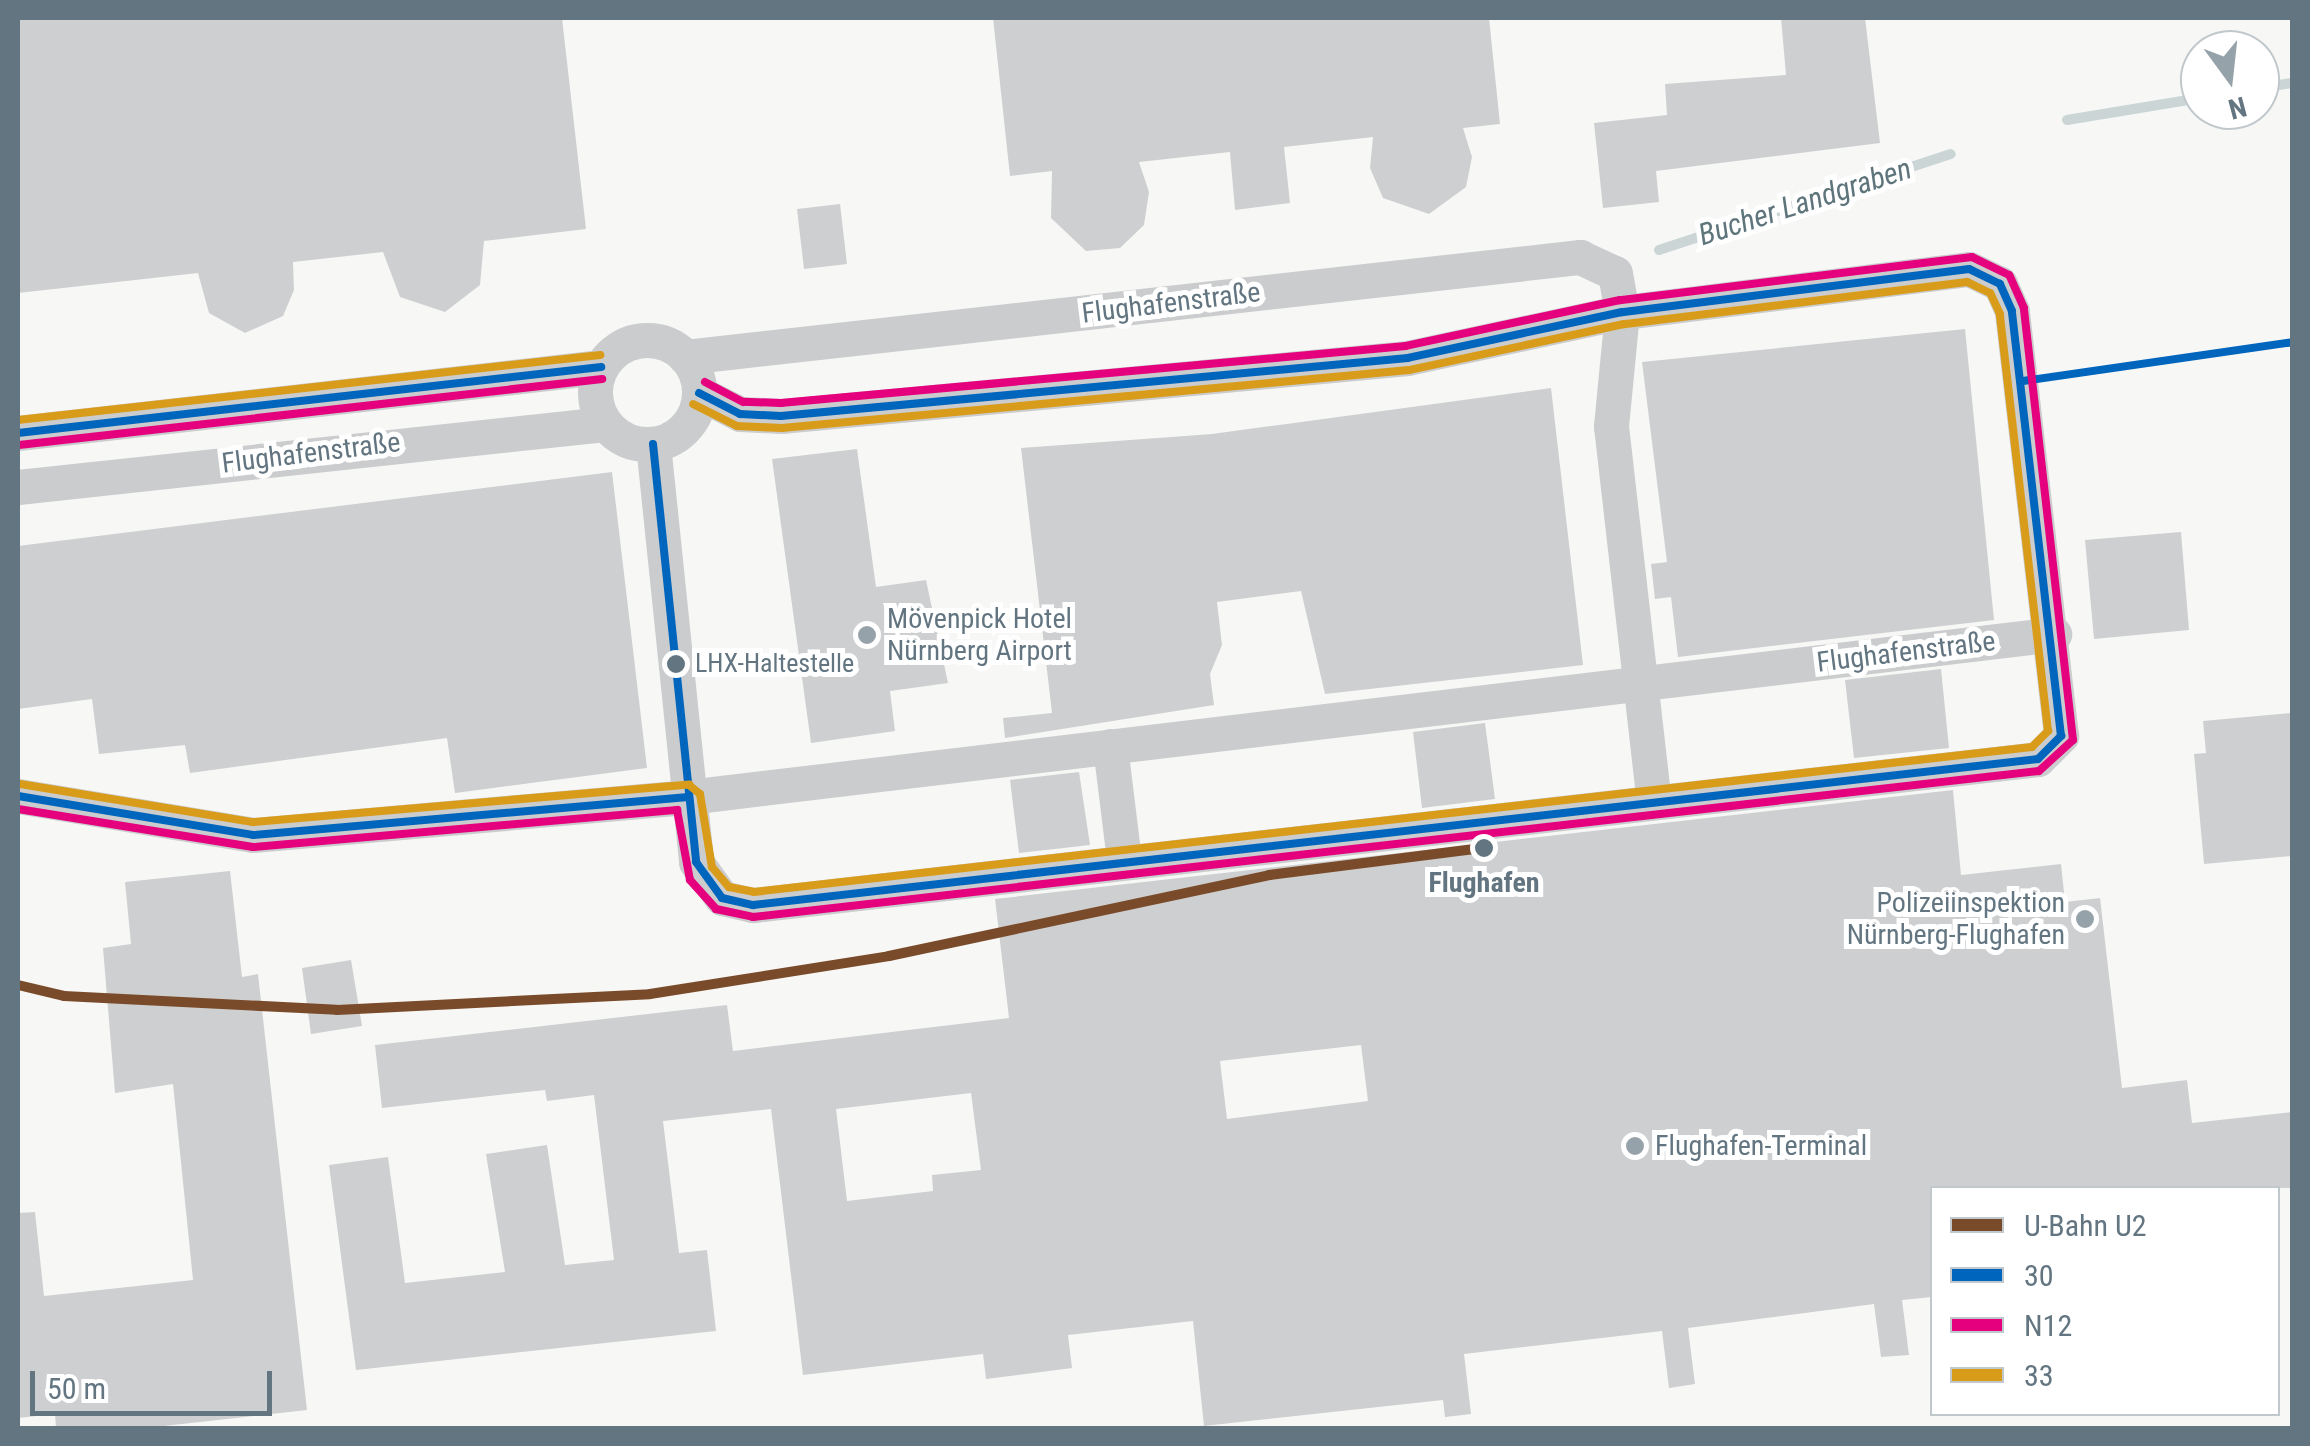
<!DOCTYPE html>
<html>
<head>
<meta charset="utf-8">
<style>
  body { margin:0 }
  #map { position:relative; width:2310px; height:1446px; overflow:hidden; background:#f7f7f6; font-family:"Roboto Condensed",sans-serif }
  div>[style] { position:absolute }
  .stream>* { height:10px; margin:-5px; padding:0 5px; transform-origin:5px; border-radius:5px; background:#cbd5d6 }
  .building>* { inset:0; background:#cecfd0 }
  .minor>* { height:35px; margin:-17.5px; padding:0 17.5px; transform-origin:17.5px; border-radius:17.5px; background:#cbcccd }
  .minor>.ring { margin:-17.5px; padding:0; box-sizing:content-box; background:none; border:35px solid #cbcccd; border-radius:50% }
  .bus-1>* { height:8px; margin:-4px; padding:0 4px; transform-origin:4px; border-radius:4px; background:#0065bd }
  .bus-2>* { height:8px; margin:-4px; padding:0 4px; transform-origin:4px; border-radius:4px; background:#e5007d }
  .bus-3>* { height:8px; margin:-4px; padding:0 4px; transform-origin:4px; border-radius:4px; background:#d99c1a }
  .metro-1>* { height:10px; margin:-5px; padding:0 5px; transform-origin:5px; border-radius:5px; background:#7a4b2a }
  .dots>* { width:28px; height:28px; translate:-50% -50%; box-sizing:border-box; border:5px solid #fff; border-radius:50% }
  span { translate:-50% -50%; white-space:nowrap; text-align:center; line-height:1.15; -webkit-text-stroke:10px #fff; paint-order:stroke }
  .bus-label { font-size:26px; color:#627580 }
  .left { translate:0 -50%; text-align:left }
  .street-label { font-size:28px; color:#627580 }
  .poi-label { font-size:28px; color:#627580 }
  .right { translate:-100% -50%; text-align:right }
  .stop-label { font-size:28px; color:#627580; font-weight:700 }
  .water-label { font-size:30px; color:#5e757b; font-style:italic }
  .frame { position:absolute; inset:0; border:20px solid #627580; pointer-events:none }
  .legend { position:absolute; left:1930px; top:1186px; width:350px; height:230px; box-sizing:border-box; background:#fff; border:2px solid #c0c8cc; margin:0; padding:12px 18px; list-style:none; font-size:30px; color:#627580 }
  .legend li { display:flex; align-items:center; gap:20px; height:50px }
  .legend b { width:50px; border:2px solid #c0c8cc }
  .north { position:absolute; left:2180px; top:30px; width:100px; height:100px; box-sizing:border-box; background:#fff; border:2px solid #c0c8cc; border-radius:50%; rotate:165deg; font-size:28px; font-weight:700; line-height:40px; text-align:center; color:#627580 }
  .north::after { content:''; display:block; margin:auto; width:35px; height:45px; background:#96a2a9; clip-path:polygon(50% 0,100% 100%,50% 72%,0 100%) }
  .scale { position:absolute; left:30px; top:1371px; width:242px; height:45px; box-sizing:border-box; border:5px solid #627580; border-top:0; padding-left:12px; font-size:30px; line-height:35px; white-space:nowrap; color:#627580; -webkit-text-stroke:8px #fff; paint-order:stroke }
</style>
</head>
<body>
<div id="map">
  <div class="stream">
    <div style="left:2260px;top:88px;width:32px;rotate:-9deg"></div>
    <div style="left:2067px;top:120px;width:135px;rotate:-9.4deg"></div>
    <div style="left:1659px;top:250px;width:307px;rotate:-18.2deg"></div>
  </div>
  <div class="building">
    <div style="clip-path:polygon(18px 18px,562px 18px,586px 229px,484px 241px,480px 285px,445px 312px,400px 297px,383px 252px,293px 262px,294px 290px,283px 316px,245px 333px,209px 313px,198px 273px,18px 293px)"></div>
    <div style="clip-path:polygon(993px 18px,1489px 18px,1500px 124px,1463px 128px,1472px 157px,1466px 187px,1429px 214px,1383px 198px,1370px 168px,1373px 137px,1284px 147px,1290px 203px,1235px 210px,1230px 152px,1139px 162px,1149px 192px,1144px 225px,1120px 248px,1086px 251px,1051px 218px,1052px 171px,1010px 176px)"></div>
    <div style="clip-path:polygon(1781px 18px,1865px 18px,1880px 143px,1656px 171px,1659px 202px,1603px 208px,1594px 123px,1667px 115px,1665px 84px,1786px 75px)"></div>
    <div style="clip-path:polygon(840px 204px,847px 264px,804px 269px,797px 209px)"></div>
    <div style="clip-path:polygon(1965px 329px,1994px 620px,1678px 657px,1671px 597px,1655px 599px,1651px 564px,1667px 562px,1642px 362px)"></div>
    <div style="clip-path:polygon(1551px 388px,1583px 665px,1325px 694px,1301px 591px,1217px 602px,1222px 645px,1210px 674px,1214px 705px,1005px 738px,1003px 718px,1052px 713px,1021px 448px,1212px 434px)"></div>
    <div style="clip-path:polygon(857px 449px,876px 587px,926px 580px,948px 683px,890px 691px,895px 731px,811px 743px,772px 459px)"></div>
    <div style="clip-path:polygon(612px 472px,647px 768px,455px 793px,447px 738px,190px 773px,185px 745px,99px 754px,92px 699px,18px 709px,18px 546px)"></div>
    <div style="clip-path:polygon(2181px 532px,2189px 630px,2094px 639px,2085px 540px)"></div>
    <div style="clip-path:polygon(1941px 669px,1949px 748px,1854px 758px,1845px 680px)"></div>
    <div style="clip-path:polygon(2292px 713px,2292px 856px,2204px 864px,2194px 754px,2206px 753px,2203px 721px)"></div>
    <div style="clip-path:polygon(1485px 723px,1495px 799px,1422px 808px,1413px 732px)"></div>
    <div style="clip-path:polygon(1079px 772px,1090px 845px,1019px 853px,1010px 780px)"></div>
    <div style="clip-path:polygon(evenodd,1953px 790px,1961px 875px,2061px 864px,2065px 902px,2100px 898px,2122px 1088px,2187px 1080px,2192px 1123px,2292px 1112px,2292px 1188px,1932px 1188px,1932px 1297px,1902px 1300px,1909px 1355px,1881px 1357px,1874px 1304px,1688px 1328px,1695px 1384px,1669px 1388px,1662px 1331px,1464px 1354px,1471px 1414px,1445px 1417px,1443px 1400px,1204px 1426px,1193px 1321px,1068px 1335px,1072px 1368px,986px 1379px,983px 1354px,803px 1375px,771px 1109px,663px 1121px,679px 1253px,707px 1250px,716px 1331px,356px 1370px,329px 1165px,388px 1157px,405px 1283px,505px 1272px,486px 1154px,547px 1145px,565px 1265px,614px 1260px,594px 1095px,547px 1101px,545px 1090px,382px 1108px,375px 1045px,727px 1005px,733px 1051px,1009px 1018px,995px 899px,1953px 790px,1361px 1045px,1368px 1101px,1227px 1119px,1220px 1061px,1361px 1045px,1953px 790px,971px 1093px,981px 1170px,932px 1175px,933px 1191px,847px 1201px,836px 1109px,971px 1093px)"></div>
    <div style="clip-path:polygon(230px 871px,242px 977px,258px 974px,307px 1410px,146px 1428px,56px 1428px,55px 1414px,18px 1418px,18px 1213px,35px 1212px,44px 1296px,193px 1280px,173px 1084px,115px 1093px,103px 948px,131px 944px,125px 882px)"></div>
    <div style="clip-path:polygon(351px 960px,362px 1026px,311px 1034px,302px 968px)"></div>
  </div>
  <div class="minor">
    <div class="ring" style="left:595px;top:340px;width:69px;height:69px"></div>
    <div style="left:685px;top:357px;width:901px;rotate:-6.38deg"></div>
    <div style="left:1580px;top:257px;width:38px;rotate:25deg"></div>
    <div style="left:1615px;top:273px;width:40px;rotate:80deg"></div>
    <div style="left:1622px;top:312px;width:115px;rotate:95.5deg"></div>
    <div style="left:1611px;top:426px;width:378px;rotate:83.5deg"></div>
    <div style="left:18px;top:433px;width:587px;rotate:-6.46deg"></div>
    <div style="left:653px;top:444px;width:420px;rotate:84.1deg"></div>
    <div style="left:696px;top:862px;width:44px;rotate:54.2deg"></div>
    <div style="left:722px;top:898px;width:32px;rotate:13deg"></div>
    <div style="left:753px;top:905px;width:1293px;rotate:-6.48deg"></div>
    <div style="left:2038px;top:759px;width:33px;rotate:-45deg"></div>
    <div style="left:2061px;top:736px;width:428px;rotate:-96.6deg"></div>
    <div style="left:2012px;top:311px;width:30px;rotate:-114deg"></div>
    <div style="left:2000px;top:284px;width:34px;rotate:-154deg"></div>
    <div style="left:1969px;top:269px;width:350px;rotate:172.9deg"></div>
    <div style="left:1622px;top:312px;width:219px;rotate:167.9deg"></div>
    <div style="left:1408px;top:358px;width:630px;rotate:174.71deg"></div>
    <div style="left:781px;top:416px;width:41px;rotate:-177.2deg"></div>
    <div style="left:740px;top:414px;width:46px;rotate:-152.9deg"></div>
    <div style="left:18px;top:487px;width:590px;rotate:-6.13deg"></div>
    <div style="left:1110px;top:746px;width:115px;rotate:83deg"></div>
    <div style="left:18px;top:796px;width:238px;rotate:9.4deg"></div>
    <div style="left:253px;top:835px;width:437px;rotate:-5deg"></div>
    <div style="left:688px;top:797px;width:1376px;rotate:-6.8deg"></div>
  </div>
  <div class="bus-1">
    <div style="left:2023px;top:381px;width:272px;rotate:-8.2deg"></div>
    <div style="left:18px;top:433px;width:587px;rotate:-6.46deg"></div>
    <div style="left:653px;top:444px;width:420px;rotate:84.1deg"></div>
    <div style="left:696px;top:862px;width:44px;rotate:54.2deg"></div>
    <div style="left:722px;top:898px;width:32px;rotate:13deg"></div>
    <div style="left:753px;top:905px;width:1293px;rotate:-6.48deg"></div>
    <div style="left:2038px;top:759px;width:33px;rotate:-45deg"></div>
    <div style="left:2061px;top:736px;width:428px;rotate:-96.6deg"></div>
    <div style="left:2012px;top:311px;width:30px;rotate:-114deg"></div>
    <div style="left:2000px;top:284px;width:34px;rotate:-154deg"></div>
    <div style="left:1969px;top:269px;width:350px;rotate:172.9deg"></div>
    <div style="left:1622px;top:312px;width:219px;rotate:167.9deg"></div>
    <div style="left:1408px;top:358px;width:630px;rotate:174.71deg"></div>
    <div style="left:781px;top:416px;width:41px;rotate:-177.2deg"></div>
    <div style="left:740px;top:414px;width:46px;rotate:-152.9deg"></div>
    <div style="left:18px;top:796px;width:238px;rotate:9.4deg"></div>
    <div style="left:253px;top:835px;width:437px;rotate:-5deg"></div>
  </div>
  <div class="bus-2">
    <div style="left:19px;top:445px;width:587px;rotate:-6.46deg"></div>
    <div style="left:18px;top:809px;width:238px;rotate:9.2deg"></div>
    <div style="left:253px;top:847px;width:426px;rotate:-5deg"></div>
    <div style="left:677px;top:810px;width:71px;rotate:79.5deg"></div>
    <div style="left:690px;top:880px;width:39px;rotate:48deg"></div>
    <div style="left:716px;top:909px;width:38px;rotate:12deg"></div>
    <div style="left:753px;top:917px;width:1294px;rotate:-6.48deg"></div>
    <div style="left:2039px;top:771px;width:46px;rotate:-42.4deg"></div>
    <div style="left:2073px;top:740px;width:435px;rotate:-96.5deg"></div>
    <div style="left:2024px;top:308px;width:36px;rotate:-114deg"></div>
    <div style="left:2009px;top:275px;width:41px;rotate:-154.1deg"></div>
    <div style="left:1972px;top:257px;width:355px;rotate:173deg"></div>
    <div style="left:1620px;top:300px;width:219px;rotate:167.9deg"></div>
    <div style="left:1406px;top:346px;width:628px;rotate:174.79deg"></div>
    <div style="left:781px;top:403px;width:38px;rotate:-178deg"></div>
    <div style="left:743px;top:402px;width:43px;rotate:-152.2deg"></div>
  </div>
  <div class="bus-3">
    <div style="left:18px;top:420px;width:586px;rotate:-6.37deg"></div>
    <div style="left:20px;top:784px;width:236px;rotate:9.3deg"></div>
    <div style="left:253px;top:822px;width:438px;rotate:-4.9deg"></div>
    <div style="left:689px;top:785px;width:14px;rotate:39deg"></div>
    <div style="left:700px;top:794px;width:74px;rotate:80.7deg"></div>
    <div style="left:712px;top:867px;width:26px;rotate:50deg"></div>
    <div style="left:729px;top:887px;width:25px;rotate:11deg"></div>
    <div style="left:754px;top:892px;width:1286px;rotate:-6.47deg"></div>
    <div style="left:2032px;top:747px;width:23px;rotate:-45deg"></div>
    <div style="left:2048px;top:731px;width:420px;rotate:-96.6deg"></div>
    <div style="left:2000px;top:314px;width:23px;rotate:-115deg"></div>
    <div style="left:1990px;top:293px;width:25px;rotate:-154deg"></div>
    <div style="left:1967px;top:282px;width:346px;rotate:173deg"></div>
    <div style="left:1624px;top:324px;width:220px;rotate:167.9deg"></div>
    <div style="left:1409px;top:370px;width:630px;rotate:174.71deg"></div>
    <div style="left:782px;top:428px;width:45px;rotate:-177.5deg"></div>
    <div style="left:737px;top:426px;width:49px;rotate:-153.4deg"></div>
  </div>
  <div class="metro-1">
    <div style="left:18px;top:985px;width:47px;rotate:13.4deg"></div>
    <div style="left:64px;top:996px;width:273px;rotate:2.9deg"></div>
    <div style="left:337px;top:1010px;width:313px;rotate:-2.9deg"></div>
    <div style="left:650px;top:994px;width:242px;rotate:-9deg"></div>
    <div style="left:889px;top:956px;width:389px;rotate:-12deg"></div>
    <div style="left:1269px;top:875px;width:217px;rotate:-7.2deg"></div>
  </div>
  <div class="dots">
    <div style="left:867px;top:635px;background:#96a2a9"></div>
    <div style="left:676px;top:664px;background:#627580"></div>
    <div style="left:1484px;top:848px;background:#627580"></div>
    <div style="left:2085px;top:919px;background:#96a2a9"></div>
    <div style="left:1635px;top:1146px;background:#96a2a9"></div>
  </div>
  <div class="bus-label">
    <span class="left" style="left:695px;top:664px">LHX-Haltestelle</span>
  </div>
  <div class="street-label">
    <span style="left:1171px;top:303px;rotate:-7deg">Flughafenstraße</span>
    <span style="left:311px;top:453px;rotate:-7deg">Flughafenstraße</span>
    <span style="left:1906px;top:652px;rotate:-7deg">Flughafenstraße</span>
  </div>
  <div class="poi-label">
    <span class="left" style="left:887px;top:635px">Mövenpick Hotel<br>Nürnberg Airport</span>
    <span class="right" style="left:2065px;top:919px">Polizeiinspektion<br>Nürnberg-Flughafen</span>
    <span class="left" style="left:1655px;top:1146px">Flughafen-Terminal</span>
  </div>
  <div class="stop-label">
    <span style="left:1484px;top:883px">Flughafen</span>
  </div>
  <div class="water-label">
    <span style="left:1805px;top:202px;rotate:-18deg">Bucher Landgraben</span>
  </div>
  <div class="frame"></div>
  <ul class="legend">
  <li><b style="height:12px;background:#7a4b2a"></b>U-Bahn U2</li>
  <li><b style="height:12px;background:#0065bd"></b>30</li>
  <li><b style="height:12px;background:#e5007d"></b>N12</li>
  <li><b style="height:12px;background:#d99c1a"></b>33</li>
  </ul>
  <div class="north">N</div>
  <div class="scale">50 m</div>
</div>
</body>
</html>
